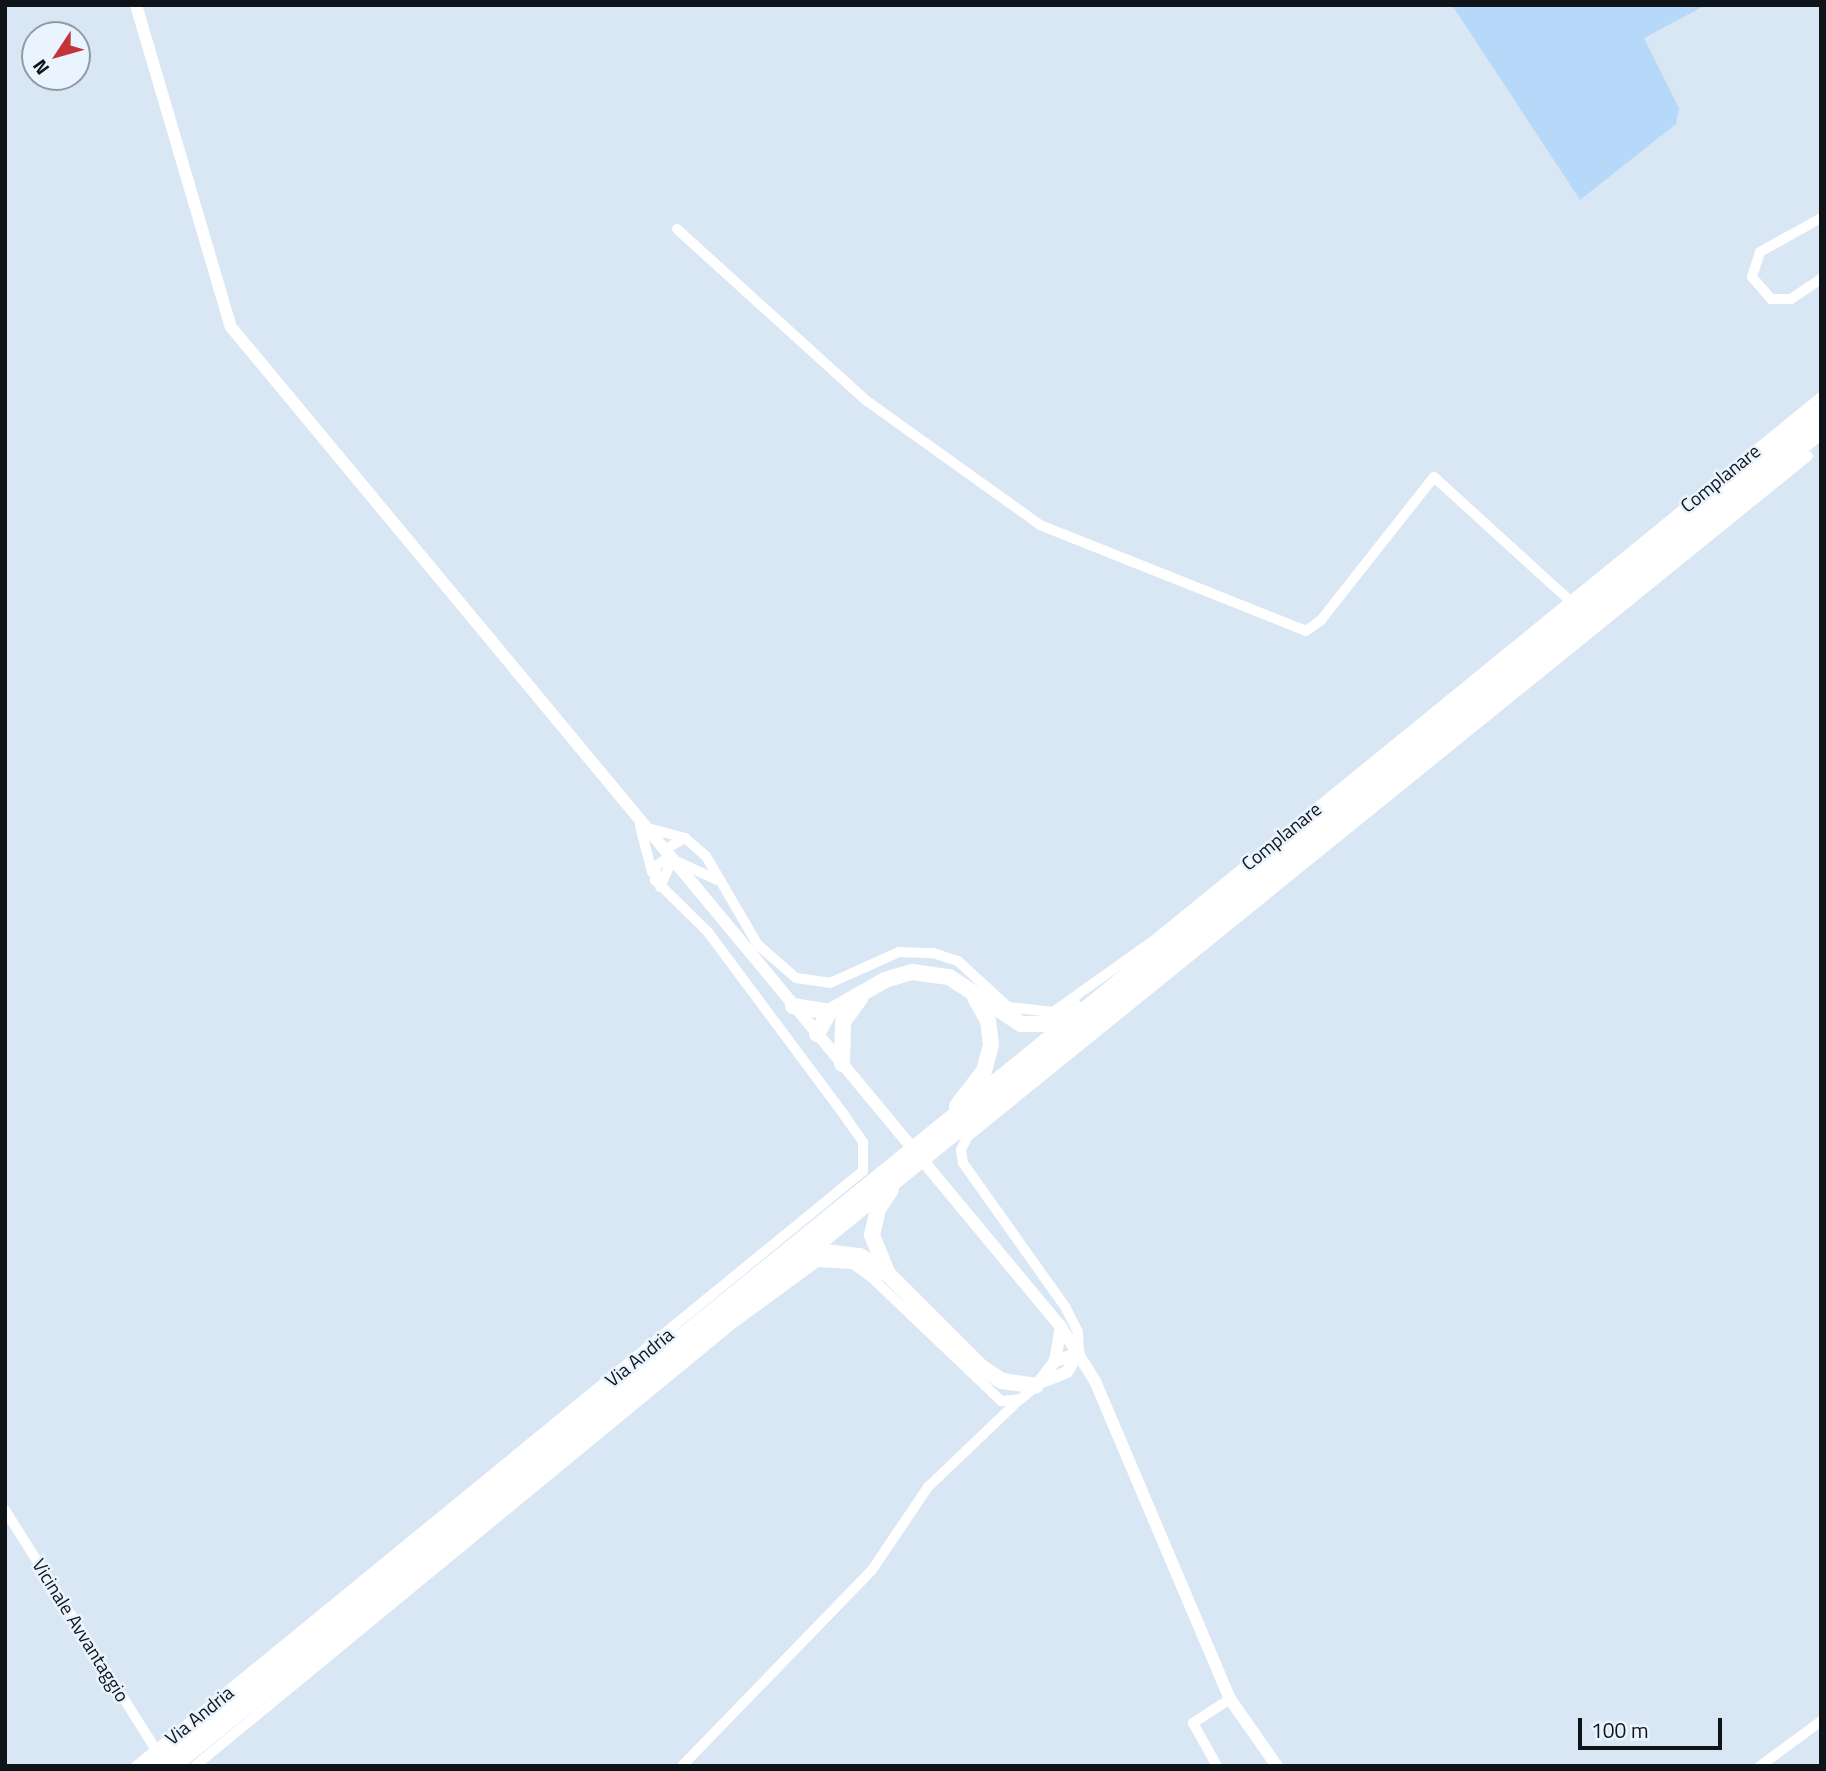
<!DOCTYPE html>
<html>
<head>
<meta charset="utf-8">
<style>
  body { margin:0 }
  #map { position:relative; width:1826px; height:1771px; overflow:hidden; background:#d9e7f4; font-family:"Titillium Web",sans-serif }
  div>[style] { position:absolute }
  .green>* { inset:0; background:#b6d9f9 }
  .minor>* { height:10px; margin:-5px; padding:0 5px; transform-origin:5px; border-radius:5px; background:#fff }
  .tertiary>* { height:12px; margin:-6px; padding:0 6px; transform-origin:6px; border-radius:6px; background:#fff }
  .trunk>* { height:16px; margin:-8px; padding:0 8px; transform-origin:8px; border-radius:8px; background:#fff }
  span { translate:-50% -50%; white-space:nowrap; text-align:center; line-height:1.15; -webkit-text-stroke:5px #e9f4ff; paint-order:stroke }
  .street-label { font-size:19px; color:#0f1419 }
  .frame { position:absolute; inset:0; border:7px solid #0f1419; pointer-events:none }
  .north { position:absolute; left:21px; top:21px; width:70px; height:70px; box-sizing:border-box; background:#e9f4ff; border:2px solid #929aa3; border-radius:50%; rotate:234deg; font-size:19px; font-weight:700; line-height:28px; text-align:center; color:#0f1419 }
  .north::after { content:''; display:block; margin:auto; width:24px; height:32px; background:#c3333a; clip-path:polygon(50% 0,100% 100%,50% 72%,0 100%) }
  .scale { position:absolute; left:1578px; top:1718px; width:144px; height:32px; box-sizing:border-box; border:4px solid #0f1419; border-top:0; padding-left:9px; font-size:21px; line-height:24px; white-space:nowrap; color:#0f1419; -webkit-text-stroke:5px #e9f4ff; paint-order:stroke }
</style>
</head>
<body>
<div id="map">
  <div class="green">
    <div style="clip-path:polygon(1452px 5px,1706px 5px,1644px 38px,1679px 108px,1676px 124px,1580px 200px)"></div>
  </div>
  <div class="minor">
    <div style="left:1821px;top:218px;width:70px;rotate:150.9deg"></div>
    <div style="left:1760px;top:252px;width:26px;rotate:108deg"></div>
    <div style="left:1752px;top:277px;width:29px;rotate:49deg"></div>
    <div style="left:1771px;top:299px;width:20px"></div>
    <div style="left:1791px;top:299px;width:36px;rotate:-34deg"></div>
    <div style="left:677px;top:229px;width:256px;rotate:42.2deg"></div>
    <div style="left:867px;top:401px;width:213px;rotate:35.6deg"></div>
    <div style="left:1040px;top:525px;width:286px;rotate:21.7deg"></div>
    <div style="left:1306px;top:631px;width:19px;rotate:-36deg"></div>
    <div style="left:1321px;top:620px;width:182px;rotate:-51.7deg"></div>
    <div style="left:1434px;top:477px;width:183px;rotate:42.3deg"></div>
    <div style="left:674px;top:860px;width:47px;rotate:24.9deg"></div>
    <div style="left:652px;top:872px;width:48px;rotate:-104.6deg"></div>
    <div style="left:640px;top:826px;width:47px;rotate:14.9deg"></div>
    <div style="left:660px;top:887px;width:22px;rotate:-66deg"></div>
    <div style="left:669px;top:867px;width:18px;rotate:-99deg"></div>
    <div style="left:666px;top:849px;width:22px;rotate:-30deg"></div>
    <div style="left:685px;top:838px;width:28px;rotate:41deg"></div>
    <div style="left:706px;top:856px;width:103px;rotate:59.7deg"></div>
    <div style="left:758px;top:945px;width:50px;rotate:41deg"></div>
    <div style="left:796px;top:978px;width:34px;rotate:8deg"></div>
    <div style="left:830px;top:983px;width:76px;rotate:-24.2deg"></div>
    <div style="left:899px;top:952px;width:34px;rotate:2deg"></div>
    <div style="left:933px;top:953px;width:26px;rotate:18deg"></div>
    <div style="left:958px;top:961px;width:68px;rotate:42.6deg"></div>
    <div style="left:1008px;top:1007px;width:45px;rotate:6.3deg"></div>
    <div style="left:1053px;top:1012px;width:128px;rotate:-35.4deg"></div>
    <div style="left:1157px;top:938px;width:856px;rotate:-39.17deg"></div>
    <div style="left:1079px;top:1353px;width:21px;rotate:-93deg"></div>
    <div style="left:1078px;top:1332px;width:27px;rotate:-117deg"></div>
    <div style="left:1066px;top:1308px;width:178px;rotate:-125.4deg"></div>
    <div style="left:963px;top:1163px;width:13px;rotate:-99deg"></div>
    <div style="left:961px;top:1150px;width:14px;rotate:-65deg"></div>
    <div style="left:967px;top:1137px;width:1082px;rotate:-39deg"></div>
    <div style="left:5px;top:1510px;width:284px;rotate:57.8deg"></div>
    <div style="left:136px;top:1766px;width:939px;rotate:-39.3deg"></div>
    <div style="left:863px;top:1171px;width:29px;rotate:-90deg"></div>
    <div style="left:863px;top:1142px;width:32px;rotate:-125deg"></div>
    <div style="left:845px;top:1116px;width:231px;rotate:-126.7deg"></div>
    <div style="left:707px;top:931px;width:73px;rotate:-135.6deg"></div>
    <div style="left:655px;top:880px;width:14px;rotate:-86deg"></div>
    <div style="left:656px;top:866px;width:14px;rotate:-36deg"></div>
    <div style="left:195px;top:1766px;width:694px;rotate:-39.45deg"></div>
    <div style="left:731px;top:1325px;width:107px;rotate:-36.2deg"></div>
    <div style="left:817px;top:1262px;width:36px;rotate:3deg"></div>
    <div style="left:853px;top:1264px;width:22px;rotate:36deg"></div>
    <div style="left:871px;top:1277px;width:180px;rotate:43.6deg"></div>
    <div style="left:1001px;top:1401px;width:20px;rotate:-6deg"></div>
    <div style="left:1021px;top:1399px;width:20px;rotate:-41deg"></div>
    <div style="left:682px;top:1766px;width:273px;rotate:-45.9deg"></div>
    <div style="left:872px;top:1570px;width:100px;rotate:-56deg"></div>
    <div style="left:928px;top:1487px;width:127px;rotate:-43.7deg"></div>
    <div style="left:1217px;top:1766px;width:49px;rotate:-119.2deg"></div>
    <div style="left:1193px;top:1723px;width:44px;rotate:-33deg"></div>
    <div style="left:1760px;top:1766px;width:76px;rotate:-36.4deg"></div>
  </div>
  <div class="tertiary">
    <div style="left:136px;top:5px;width:336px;rotate:73.6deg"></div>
    <div style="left:231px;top:327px;width:1300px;rotate:50.31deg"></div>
    <div style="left:1061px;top:1327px;width:64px;rotate:57.8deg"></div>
    <div style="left:1095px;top:1381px;width:345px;rotate:67deg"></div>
    <div style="left:1230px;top:1699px;width:82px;rotate:55deg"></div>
    <div style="left:1055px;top:1361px;width:35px;rotate:-80deg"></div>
    <div style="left:1040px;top:1383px;width:29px;rotate:-22deg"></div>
    <div style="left:1067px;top:1372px;width:22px;rotate:-58deg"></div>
    <div style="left:1036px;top:1386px;width:31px;rotate:-53deg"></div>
    <div style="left:1055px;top:1361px;width:25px;rotate:-18deg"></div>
  </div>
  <div class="trunk">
    <div style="left:793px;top:1006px;width:36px;rotate:9deg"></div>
    <div style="left:817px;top:1034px;width:25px;rotate:-61deg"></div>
    <div style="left:829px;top:1012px;width:64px;rotate:-29.7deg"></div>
    <div style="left:885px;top:980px;width:28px;rotate:-17deg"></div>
    <div style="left:912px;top:972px;width:37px;rotate:8deg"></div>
    <div style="left:949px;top:977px;width:86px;rotate:33.1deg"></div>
    <div style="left:1021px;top:1024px;width:24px"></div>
    <div style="left:1045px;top:1024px;width:34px;rotate:-30deg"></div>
    <div style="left:842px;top:1064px;width:42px;rotate:-88.6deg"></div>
    <div style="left:843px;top:1022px;width:29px;rotate:-54deg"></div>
    <div style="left:957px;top:1106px;width:44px;rotate:-52.4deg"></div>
    <div style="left:984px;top:1071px;width:27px;rotate:-75deg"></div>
    <div style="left:991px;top:1045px;width:24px;rotate:-97deg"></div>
    <div style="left:988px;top:1021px;width:26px;rotate:-119deg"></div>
    <div style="left:803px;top:1263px;width:25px;rotate:-26deg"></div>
    <div style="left:826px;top:1252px;width:34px;rotate:7deg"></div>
    <div style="left:860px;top:1256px;width:33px;rotate:33deg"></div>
    <div style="left:888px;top:1274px;width:132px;rotate:45deg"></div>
    <div style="left:981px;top:1367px;width:25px;rotate:34deg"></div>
    <div style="left:1002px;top:1381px;width:34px;rotate:8deg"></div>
    <div style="left:887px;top:1272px;width:40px;rotate:-112deg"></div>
    <div style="left:872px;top:1235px;width:27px;rotate:-77deg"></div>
    <div style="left:878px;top:1209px;width:23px;rotate:-56deg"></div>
    <div style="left:153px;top:1766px;width:2148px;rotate:-39.07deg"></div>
    <div style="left:173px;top:1766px;width:2121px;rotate:-39.01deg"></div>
  </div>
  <div class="street-label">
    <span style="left:1720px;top:478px;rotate:-39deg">Complanare</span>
    <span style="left:1281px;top:836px;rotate:-39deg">Complanare</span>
    <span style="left:639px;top:1357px;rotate:-39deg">Via Andria</span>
    <span style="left:81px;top:1630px;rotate:58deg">Vicinale Avvantaggio</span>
    <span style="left:199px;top:1715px;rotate:-39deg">Via Andria</span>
  </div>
  <div class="frame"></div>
  <div class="north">N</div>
  <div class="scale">100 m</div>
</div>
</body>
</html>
